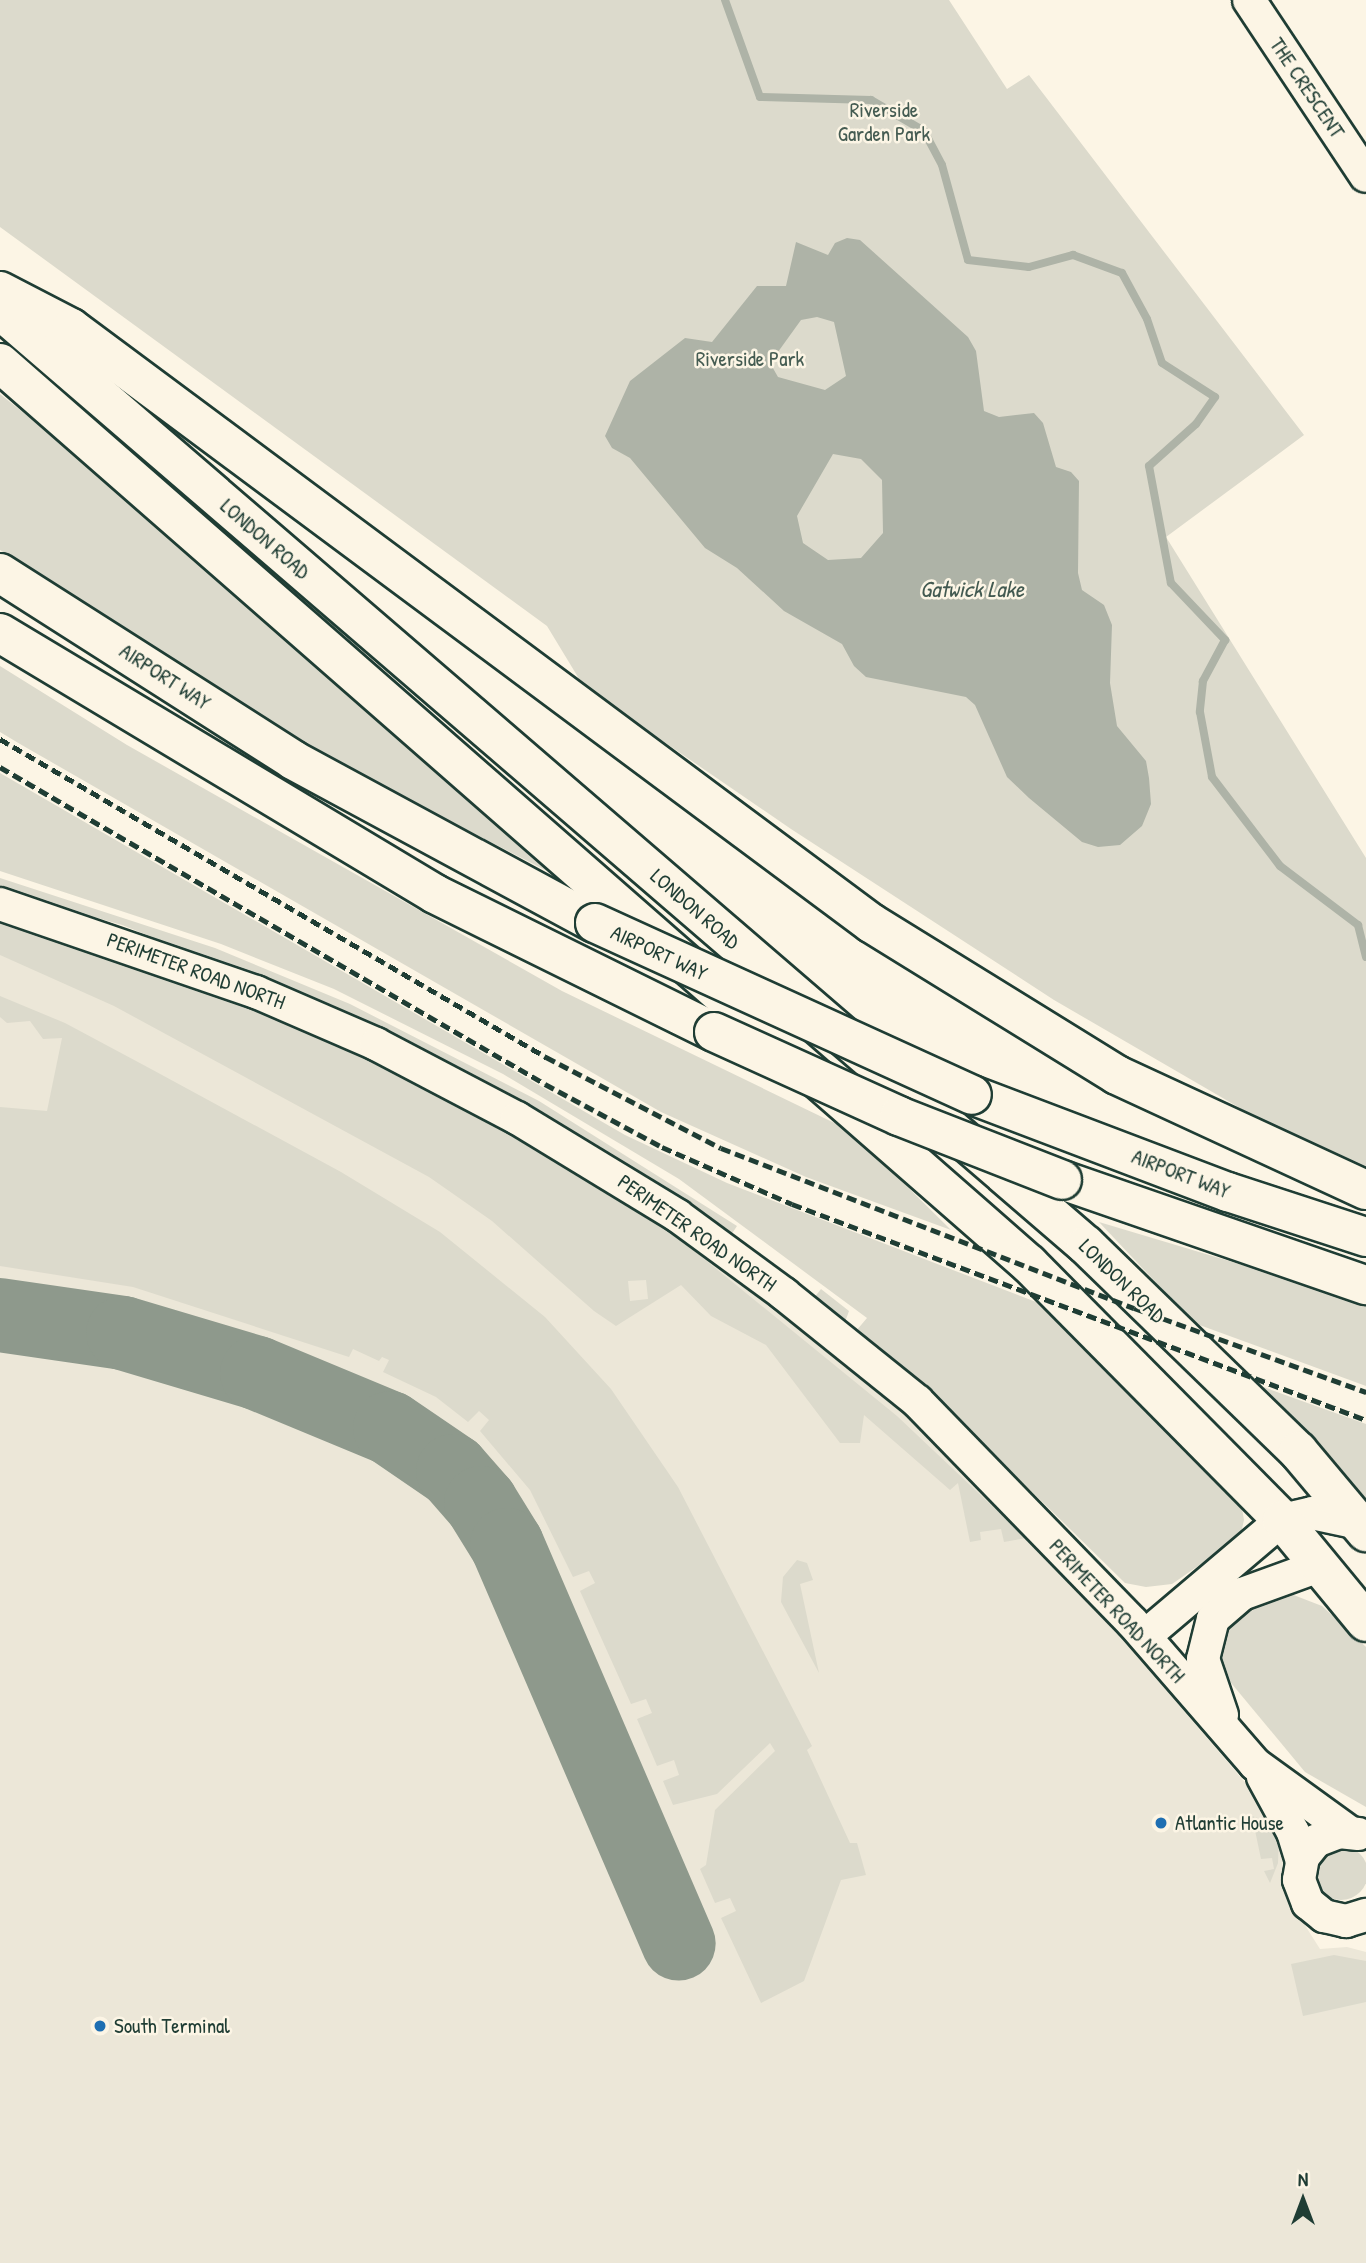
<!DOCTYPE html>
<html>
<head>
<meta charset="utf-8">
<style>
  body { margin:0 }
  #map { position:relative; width:1366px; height:2263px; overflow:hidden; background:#fcf5e5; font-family:"Patrick Hand",sans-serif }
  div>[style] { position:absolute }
  .built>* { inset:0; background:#ece7d8 }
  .green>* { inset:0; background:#dcdacc }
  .round { border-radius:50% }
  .water>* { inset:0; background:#aeb3a7 }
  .stream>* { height:8px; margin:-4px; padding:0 4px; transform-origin:4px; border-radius:4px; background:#aeb3a7 }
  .taxiway>* { height:74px; margin:-37px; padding:0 37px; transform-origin:37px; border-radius:37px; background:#8e998c }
  .roads { filter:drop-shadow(2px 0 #1f3d34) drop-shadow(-2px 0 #1f3d34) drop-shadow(0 2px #1f3d34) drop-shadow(0 -2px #1f3d34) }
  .street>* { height:32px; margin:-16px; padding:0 16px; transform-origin:16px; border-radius:16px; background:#fcf5e5 }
  .primary>* { height:38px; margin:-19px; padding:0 19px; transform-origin:19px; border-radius:19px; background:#fcf5e5 }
  .highway>* { height:38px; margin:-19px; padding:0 19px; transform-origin:19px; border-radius:19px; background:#fcf5e5 }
  .rail>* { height:5px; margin-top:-2.5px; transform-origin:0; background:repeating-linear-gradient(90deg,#1f3d34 0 10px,transparent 0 15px) }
  .bridges { filter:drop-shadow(2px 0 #1f3d34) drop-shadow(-2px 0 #1f3d34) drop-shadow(0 2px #1f3d34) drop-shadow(0 -2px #1f3d34) }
  .highway-bridge>* { height:38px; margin:-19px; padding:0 19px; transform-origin:19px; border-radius:19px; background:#fcf5e5 }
  .dots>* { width:19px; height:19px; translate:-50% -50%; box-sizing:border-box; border:4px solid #fcf5e5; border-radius:50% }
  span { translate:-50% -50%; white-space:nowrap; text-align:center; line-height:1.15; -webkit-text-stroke:5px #fcf5e5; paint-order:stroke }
  .street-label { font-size:21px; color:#1f3d34 }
  .park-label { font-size:21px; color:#455c52 }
  .poi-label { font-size:21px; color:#1f3d34 }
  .left { translate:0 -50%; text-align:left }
  .water-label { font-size:23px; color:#435a51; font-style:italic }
  .north { position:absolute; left:1268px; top:2165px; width:70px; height:70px; -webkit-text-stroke:5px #fcf5e5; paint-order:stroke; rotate:0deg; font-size:19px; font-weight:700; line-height:28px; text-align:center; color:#1f3d34 }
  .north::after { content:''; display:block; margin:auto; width:24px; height:32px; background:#1f3d34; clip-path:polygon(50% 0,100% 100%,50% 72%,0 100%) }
</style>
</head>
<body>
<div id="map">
  <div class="built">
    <div style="clip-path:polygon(0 904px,629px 1184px,955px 1443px,1278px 1821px,1283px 1850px,1282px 1889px,1320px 1949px,1347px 1947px,1366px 1952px,1366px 2263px,0 2263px)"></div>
  </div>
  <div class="green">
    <div style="clip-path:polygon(0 0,949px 0,1007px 89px,1029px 75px,1304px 435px,1166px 537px,1366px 858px,1366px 1166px,1252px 1115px,1054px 1000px,791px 829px,584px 687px,547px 626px,0 227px)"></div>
    <div style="clip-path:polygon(0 394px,216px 567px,586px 891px,343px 766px,0 550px)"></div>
    <div style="clip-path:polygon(0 666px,127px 745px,562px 991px,851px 1131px,951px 1230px,806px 1177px,661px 1112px,20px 744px,0 732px)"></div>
    <div style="clip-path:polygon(0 773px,625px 1135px,727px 1183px,1049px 1307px,1240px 1497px,1244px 1520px,1240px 1537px,1172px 1584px,1146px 1587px,1125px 1583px,959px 1420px,856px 1331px,867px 1318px,679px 1179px,503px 1074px,334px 989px,221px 944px,0 871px)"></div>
    <div style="clip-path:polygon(0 878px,215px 948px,350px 1004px,539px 1101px,737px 1226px,731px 1235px,537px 1112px,354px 1017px,122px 925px,0 890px)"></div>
    <div style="clip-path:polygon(evenodd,0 921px,222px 994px,372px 1059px,517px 1135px,671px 1232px,897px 1416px,1026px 1538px,1004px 1542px,1001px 1529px,980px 1532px,981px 1540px,970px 1542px,958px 1483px,950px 1490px,864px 1415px,860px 1443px,840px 1443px,766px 1345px,711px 1316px,681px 1285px,616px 1326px,594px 1311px,492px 1221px,429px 1177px,114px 1006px,0 955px,0 921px,646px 1280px,648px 1299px,630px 1301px,628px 1281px,646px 1280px)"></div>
    <div style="clip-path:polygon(0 996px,65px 1023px,151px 1069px,341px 1172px,440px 1232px,545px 1317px,611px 1389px,678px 1487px,812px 1746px,807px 1750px,850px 1843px,857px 1843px,866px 1875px,841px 1880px,804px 1981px,761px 2003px,721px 1918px,736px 1911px,730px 1898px,715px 1903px,700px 1869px,706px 1865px,715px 1810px,775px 1751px,770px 1743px,717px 1794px,673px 1805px,663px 1781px,679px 1775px,674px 1760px,657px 1766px,637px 1719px,652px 1713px,646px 1699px,631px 1704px,580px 1591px,595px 1583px,589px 1571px,573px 1577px,530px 1490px,480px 1431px,489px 1420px,479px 1411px,468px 1422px,436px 1397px,383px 1372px,389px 1360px,382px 1357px,379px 1361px,353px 1349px,349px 1357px,133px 1287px,0 1266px,0 1107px,47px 1111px,62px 1038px,43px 1039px,30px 1021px,7px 1023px,0 1017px)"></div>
    <div style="clip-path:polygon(1099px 1222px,1366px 1302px,1366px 1386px,1194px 1323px)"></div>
    <div style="clip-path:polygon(821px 1289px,849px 1311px,845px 1322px,814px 1298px)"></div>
    <div style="clip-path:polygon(1244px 1380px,1366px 1424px,1366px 1506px)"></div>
    <div style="clip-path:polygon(797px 1560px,807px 1563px,813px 1580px,800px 1584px,819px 1673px,781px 1602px,783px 1577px)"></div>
    <div style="clip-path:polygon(1291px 1594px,1322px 1606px,1366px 1647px,1366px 1807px,1305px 1772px,1222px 1672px,1218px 1661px,1226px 1625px,1237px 1610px,1271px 1595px)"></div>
    <div style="clip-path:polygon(1252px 1816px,1272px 1823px,1279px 1837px,1278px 1863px,1270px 1883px,1264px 1871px,1274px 1869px,1272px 1858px,1261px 1859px)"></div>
    <div class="round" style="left:1314px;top:1846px;width:54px;height:54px"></div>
    <div style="clip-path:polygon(1334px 1955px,1366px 1961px,1366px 2002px,1303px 2016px,1291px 1964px)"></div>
  </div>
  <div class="water">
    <div style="clip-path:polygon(evenodd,847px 238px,860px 240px,968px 337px,976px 351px,984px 411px,999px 417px,1034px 413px,1043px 423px,1056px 467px,1071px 472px,1079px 481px,1078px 573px,1082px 590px,1104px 605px,1112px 625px,1110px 683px,1117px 726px,1146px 761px,1149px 778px,1151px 804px,1142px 826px,1120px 845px,1098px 847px,1082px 842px,1029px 798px,1007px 777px,975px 705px,966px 697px,866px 677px,854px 666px,842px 644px,784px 611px,737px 568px,705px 548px,630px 458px,612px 448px,605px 436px,630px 381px,685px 338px,712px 342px,757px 286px,786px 286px,796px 242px,828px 255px,835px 243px,847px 238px,817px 317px,834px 322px,846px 376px,825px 390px,778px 377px,770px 363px,801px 320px,817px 317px,847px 238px,833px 454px,861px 459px,882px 480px,883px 533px,861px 558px,828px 560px,803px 543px,797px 516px,833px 454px)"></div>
  </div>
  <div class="stream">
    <div style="left:725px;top:0;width:103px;rotate:70.2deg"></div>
    <div style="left:760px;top:97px;width:111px;rotate:1.5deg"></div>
    <div style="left:871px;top:100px;width:61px;rotate:30.3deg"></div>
    <div style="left:924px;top:131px;width:38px;rotate:62deg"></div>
    <div style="left:942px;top:165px;width:98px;rotate:74.7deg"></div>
    <div style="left:968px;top:260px;width:61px;rotate:6.5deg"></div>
    <div style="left:1029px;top:267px;width:46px;rotate:-15.3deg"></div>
    <div style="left:1073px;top:255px;width:52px;rotate:20.2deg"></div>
    <div style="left:1122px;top:273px;width:52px;rotate:61.5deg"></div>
    <div style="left:1147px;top:319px;width:46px;rotate:71.2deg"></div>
    <div style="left:1162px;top:363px;width:63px;rotate:32.7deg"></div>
    <div style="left:1215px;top:397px;width:33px;rotate:125deg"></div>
    <div style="left:1196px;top:424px;width:63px;rotate:138.2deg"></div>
    <div style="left:1149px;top:466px;width:119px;rotate:79.4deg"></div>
    <div style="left:1171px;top:583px;width:79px;rotate:46.5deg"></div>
    <div style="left:1225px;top:640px;width:47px;rotate:118.2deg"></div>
    <div style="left:1203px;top:681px;width:31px;rotate:96deg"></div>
    <div style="left:1200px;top:712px;width:66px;rotate:79.5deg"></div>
    <div style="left:1212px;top:777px;width:112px;rotate:52.6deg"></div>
    <div style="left:1280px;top:866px;width:98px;rotate:37.1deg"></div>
    <div style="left:1358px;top:925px;width:33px;rotate:76deg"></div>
  </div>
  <div class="taxiway">
    <div style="left:0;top:1315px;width:124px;rotate:8.3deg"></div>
    <div style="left:123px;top:1333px;width:140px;rotate:16.6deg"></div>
    <div style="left:257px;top:1373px;width:144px;rotate:22.5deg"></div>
    <div style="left:390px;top:1428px;width:76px;rotate:34.3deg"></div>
    <div style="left:453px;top:1471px;width:43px;rotate:48.8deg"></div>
    <div style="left:481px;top:1503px;width:49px;rotate:58.2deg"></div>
    <div style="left:507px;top:1545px;width:434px;rotate:66.7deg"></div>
  </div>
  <div class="roads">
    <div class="street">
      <div style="left:1249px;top:0;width:211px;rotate:56.4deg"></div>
      <div style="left:0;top:904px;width:271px;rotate:19deg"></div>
      <div style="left:256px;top:992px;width:131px;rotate:23.4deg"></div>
      <div style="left:376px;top:1044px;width:159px;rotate:27.7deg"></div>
      <div style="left:517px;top:1118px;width:188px;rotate:31.3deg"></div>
      <div style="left:678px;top:1216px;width:132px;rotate:36.3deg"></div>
      <div style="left:784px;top:1294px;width:171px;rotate:38.8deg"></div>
      <div style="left:917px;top:1401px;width:308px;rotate:45.8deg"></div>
      <div style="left:1132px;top:1622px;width:188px;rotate:49.1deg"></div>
      <div style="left:1255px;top:1764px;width:116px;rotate:35.9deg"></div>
      <div style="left:1145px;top:1636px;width:180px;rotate:-40.3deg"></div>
      <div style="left:1282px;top:1520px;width:31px;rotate:-13deg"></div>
      <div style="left:1312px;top:1513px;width:48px;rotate:12deg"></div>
      <div style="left:1222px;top:1715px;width:59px;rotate:-108.7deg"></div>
      <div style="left:1203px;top:1659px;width:41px;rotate:-76deg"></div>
      <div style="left:1213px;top:1619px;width:38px;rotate:-41deg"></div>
      <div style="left:1242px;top:1594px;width:82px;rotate:-20deg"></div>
      <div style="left:1263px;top:1777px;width:63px;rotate:61.4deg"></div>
      <div style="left:1293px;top:1832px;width:30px;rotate:73deg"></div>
      <div style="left:1358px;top:1834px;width:19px;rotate:-174deg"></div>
      <div style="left:1339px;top:1832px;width:25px;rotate:159deg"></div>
      <div style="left:1316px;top:1841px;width:21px;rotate:129deg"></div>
      <div style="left:1303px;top:1857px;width:23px;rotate:100deg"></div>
      <div style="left:1299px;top:1880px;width:25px;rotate:69deg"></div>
      <div style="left:1308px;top:1903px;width:21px;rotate:39deg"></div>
      <div style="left:1324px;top:1916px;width:23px;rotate:13deg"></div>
      <div style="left:1346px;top:1921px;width:21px;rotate:-17deg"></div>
    </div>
    <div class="primary">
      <div style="left:0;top:310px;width:1433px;rotate:40.73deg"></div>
      <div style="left:1086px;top:1245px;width:296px;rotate:44.2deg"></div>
      <div style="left:1298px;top:1451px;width:106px;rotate:50deg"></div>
      <div style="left:0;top:363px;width:1368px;rotate:41.21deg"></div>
      <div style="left:1029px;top:1264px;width:360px;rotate:45.3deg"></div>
      <div style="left:1282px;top:1520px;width:132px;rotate:50.5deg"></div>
    </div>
    <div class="highway">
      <div style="left:0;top:291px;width:80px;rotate:27.5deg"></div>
      <div style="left:71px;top:328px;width:997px;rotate:36.64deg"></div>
      <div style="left:871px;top:923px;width:289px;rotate:31.7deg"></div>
      <div style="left:1117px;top:1075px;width:274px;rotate:24.8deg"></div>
      <div style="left:0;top:573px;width:348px;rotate:32.5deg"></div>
      <div style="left:293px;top:760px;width:343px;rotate:28.4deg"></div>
      <div style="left:0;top:633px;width:507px;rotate:30.96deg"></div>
      <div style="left:435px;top:894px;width:311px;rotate:26.3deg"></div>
      <div style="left:972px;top:1095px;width:274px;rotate:20.8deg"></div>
      <div style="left:1228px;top:1192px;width:145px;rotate:18.1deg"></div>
      <div style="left:1062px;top:1180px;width:322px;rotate:19.1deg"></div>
    </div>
  </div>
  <div class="rail">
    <div style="left:0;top:739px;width:632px;rotate:30.22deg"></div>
    <div style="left:546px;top:1057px;width:197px;rotate:27.5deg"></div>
    <div style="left:721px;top:1148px;width:443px;rotate:21.2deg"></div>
    <div style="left:1134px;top:1308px;width:247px;rotate:19.9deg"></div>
    <div style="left:0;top:767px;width:630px;rotate:30.18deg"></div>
    <div style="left:545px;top:1084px;width:133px;rotate:28.3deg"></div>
    <div style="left:662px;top:1147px;width:142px;rotate:23.7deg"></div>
    <div style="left:792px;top:1204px;width:613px;rotate:20.62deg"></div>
  </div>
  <div class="bridges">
    <div class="highway-bridge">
      <div style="left:595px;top:923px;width:414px;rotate:24.5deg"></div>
      <div style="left:714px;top:1032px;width:203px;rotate:24.4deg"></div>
      <div style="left:899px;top:1116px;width:175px;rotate:21.4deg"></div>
    </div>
  </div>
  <div class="dots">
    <div style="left:1161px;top:1823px;background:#1f6fb2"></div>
    <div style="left:100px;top:2026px;background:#1f6fb2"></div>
  </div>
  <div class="street-label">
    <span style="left:1307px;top:88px;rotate:56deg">THE CRESCENT</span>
    <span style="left:265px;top:539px;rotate:41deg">LONDON ROAD</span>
    <span style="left:165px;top:677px;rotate:33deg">AIRPORT WAY</span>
    <span style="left:695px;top:909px;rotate:41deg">LONDON ROAD</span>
    <span style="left:659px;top:953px;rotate:25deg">AIRPORT WAY</span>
    <span style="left:196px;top:971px;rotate:20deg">PERIMETER ROAD NORTH</span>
    <span style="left:1181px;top:1174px;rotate:21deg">AIRPORT WAY</span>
    <span style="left:697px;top:1233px;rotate:35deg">PERIMETER ROAD NORTH</span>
    <span style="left:1122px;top:1281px;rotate:44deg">LONDON ROAD</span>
    <span style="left:1117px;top:1611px;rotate:47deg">PERIMETER ROAD NORTH</span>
  </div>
  <div class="park-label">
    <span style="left:884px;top:122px">Riverside<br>Garden Park</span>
    <span style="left:750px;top:359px">Riverside Park</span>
  </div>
  <div class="poi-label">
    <span class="left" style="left:1175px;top:1823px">Atlantic House</span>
    <span class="left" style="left:114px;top:2026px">South Terminal</span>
  </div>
  <div class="water-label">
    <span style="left:972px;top:589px">Gatwick Lake</span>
  </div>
  <div class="north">N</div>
</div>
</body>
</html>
